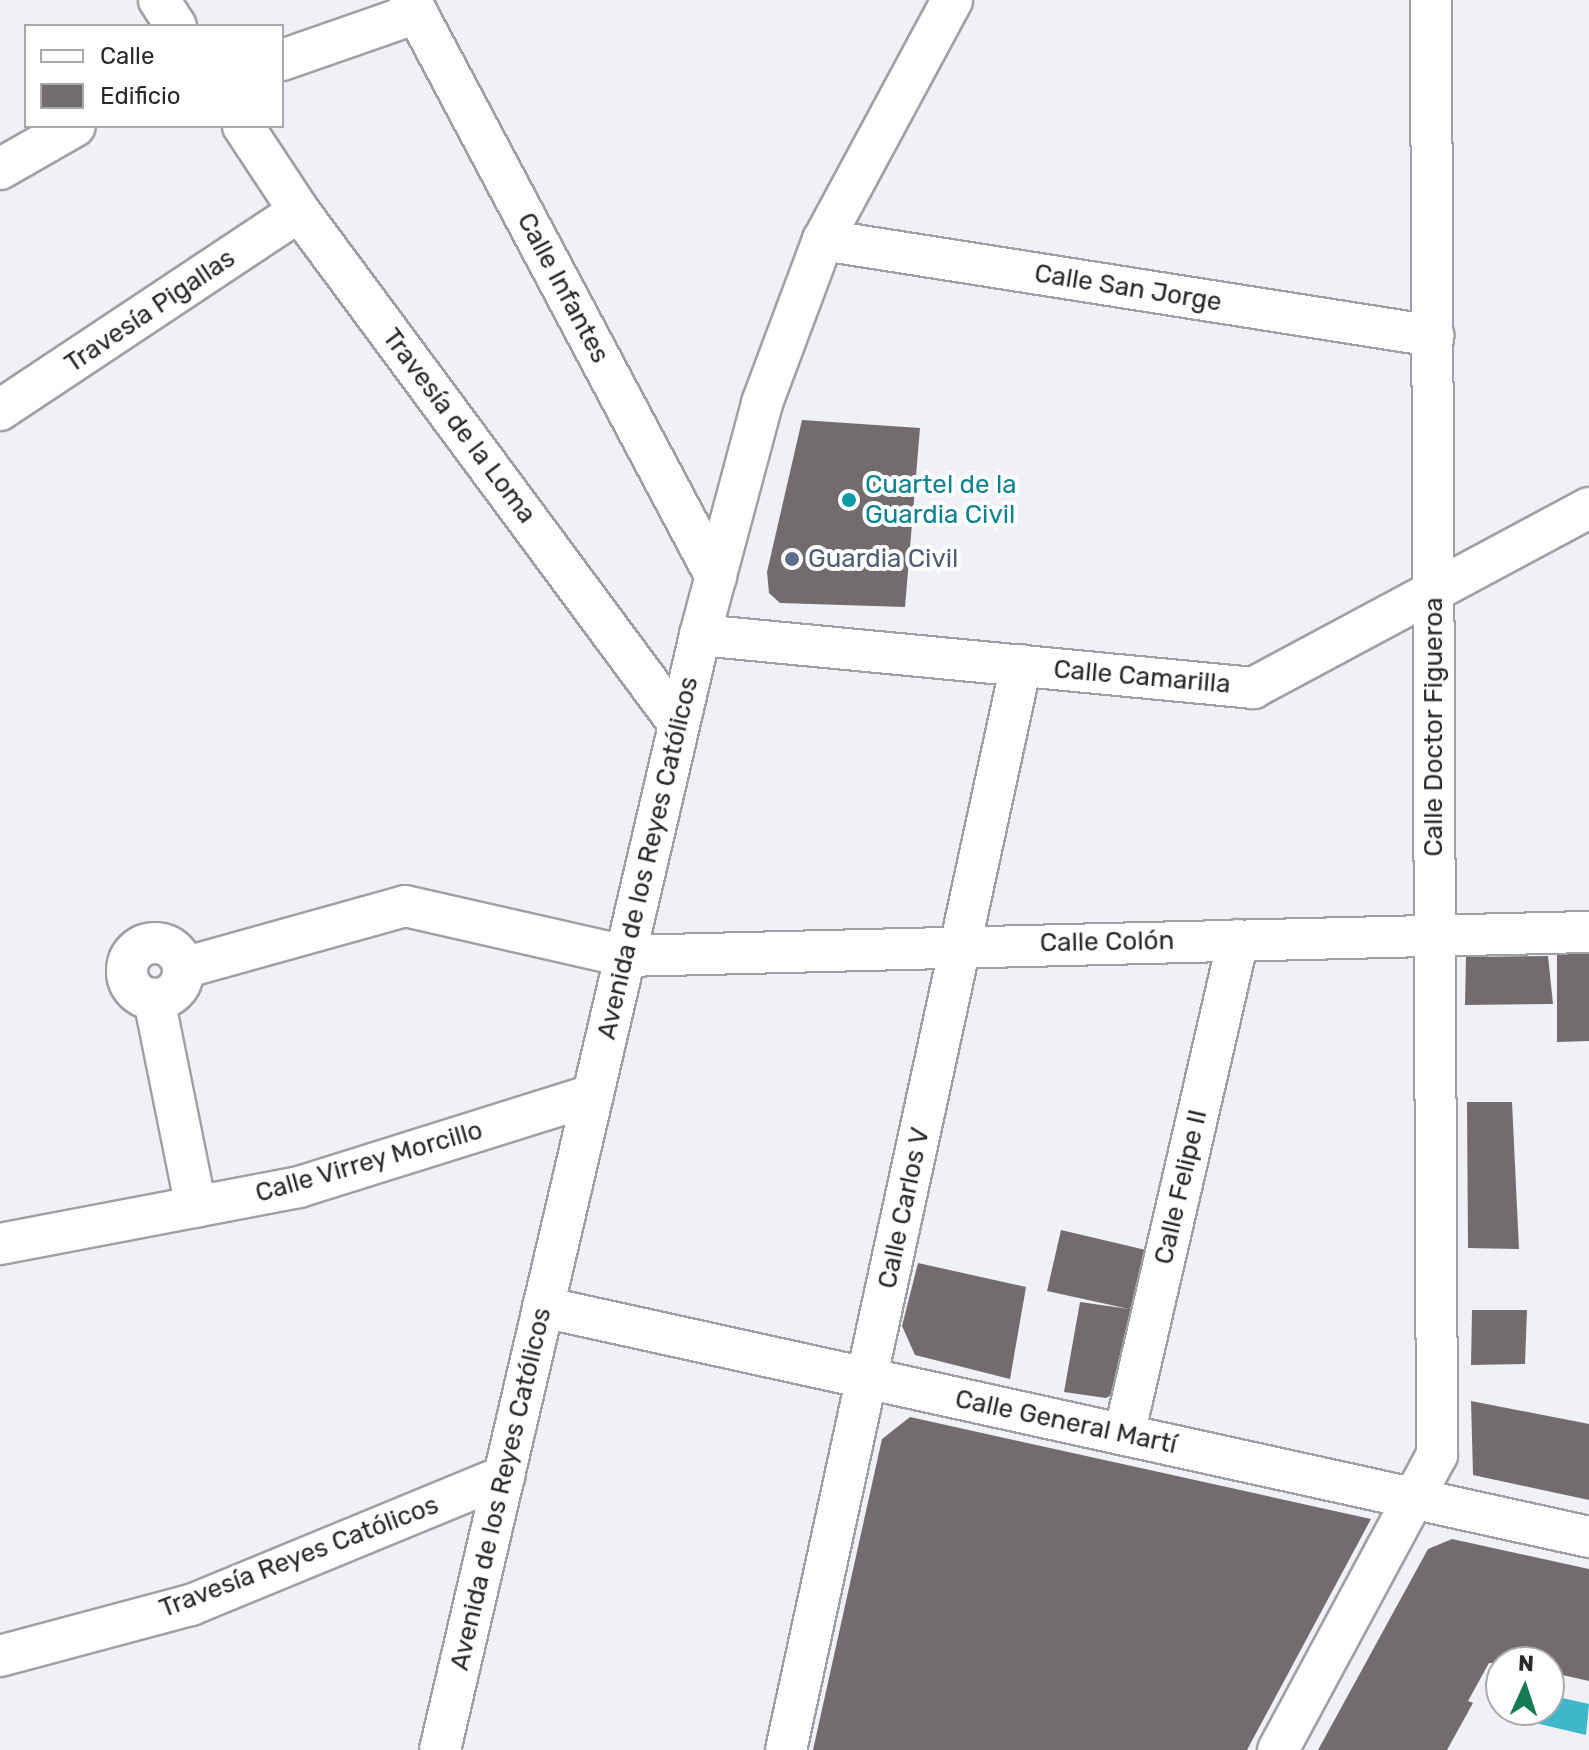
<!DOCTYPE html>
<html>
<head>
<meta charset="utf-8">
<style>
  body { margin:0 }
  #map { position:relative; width:1589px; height:1750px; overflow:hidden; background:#f0f1f6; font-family:Rubik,sans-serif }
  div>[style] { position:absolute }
  .water>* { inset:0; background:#3eb7ca }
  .building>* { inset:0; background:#726c6e }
  .roads { filter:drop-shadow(2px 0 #9fa0a5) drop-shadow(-2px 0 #9fa0a5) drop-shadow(0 2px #9fa0a5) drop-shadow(0 -2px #9fa0a5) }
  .minor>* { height:40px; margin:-20px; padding:0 20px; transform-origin:20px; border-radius:20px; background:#fff }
  .minor>.ring { margin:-20px; padding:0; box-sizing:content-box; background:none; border:40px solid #fff; border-radius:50% }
  .dots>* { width:22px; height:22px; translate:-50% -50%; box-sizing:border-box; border:4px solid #fff; border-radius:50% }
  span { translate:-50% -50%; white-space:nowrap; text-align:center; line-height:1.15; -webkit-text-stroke:8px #fff; paint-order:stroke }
  .street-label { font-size:26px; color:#28292b }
  .culture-label { font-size:26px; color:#0d838f }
  .left { translate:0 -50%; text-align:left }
  .service-label { font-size:26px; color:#4e5e75 }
  .legend { position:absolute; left:24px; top:24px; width:260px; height:104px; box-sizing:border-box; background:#fff; border:2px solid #a9a9aa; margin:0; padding:10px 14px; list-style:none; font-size:24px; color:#28292b }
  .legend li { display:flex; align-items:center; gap:16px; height:40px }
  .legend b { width:40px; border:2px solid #a9a9aa }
  .north { position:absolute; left:1485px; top:1646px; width:80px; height:80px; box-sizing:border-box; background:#fff; border:2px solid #a9a9aa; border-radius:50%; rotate:3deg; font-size:22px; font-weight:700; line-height:32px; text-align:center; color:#28292b }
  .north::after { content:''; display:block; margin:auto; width:28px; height:36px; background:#147a53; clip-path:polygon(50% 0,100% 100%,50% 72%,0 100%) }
</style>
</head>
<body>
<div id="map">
  <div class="water">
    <div style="clip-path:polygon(1549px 1695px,1589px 1704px,1586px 1735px,1531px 1722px,1534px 1710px,1549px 1710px)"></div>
  </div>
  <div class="building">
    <div style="clip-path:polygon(802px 420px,920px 428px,905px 607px,780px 603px,769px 593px,767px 572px)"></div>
    <div style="clip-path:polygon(1557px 948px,1589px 948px,1589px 1041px,1557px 1042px)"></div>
    <div style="clip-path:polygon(1548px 956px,1553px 1004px,1465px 1005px,1466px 957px)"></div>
    <div style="clip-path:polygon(1467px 1102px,1512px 1102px,1519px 1249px,1468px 1248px)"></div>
    <div style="clip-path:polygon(1061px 1230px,1150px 1251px,1127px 1386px,1106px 1398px,1064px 1392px,1080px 1302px,1129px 1309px,1047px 1291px)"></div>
    <div style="clip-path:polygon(918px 1263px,1026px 1287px,1010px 1379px,915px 1355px,902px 1326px)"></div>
    <div style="clip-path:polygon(1472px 1310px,1527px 1310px,1525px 1364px,1471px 1365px)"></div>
    <div style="clip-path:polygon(1471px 1401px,1589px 1424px,1589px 1500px,1473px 1475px)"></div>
    <div style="clip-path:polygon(910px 1417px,1371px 1519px,1247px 1750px,813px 1750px,882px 1439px)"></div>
    <div style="clip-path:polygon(1452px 1539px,1589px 1569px,1589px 1681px,1549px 1672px,1549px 1662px,1489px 1663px,1468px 1701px,1473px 1703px,1447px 1750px,1318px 1750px,1428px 1549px)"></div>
  </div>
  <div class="roads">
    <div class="minor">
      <div style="left:159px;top:0;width:31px;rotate:57deg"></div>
      <div style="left:410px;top:0;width:653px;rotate:62.06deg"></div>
      <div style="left:282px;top:60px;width:143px;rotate:-19.2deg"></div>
      <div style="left:243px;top:126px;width:102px;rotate:56.6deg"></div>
      <div style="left:299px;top:211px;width:638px;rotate:53.47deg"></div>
      <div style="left:0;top:169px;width:86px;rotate:-29.8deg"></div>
      <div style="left:823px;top:240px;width:618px;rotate:8.94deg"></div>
      <div style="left:0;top:410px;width:359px;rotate:-33.6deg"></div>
      <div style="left:700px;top:635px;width:556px;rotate:5.47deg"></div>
      <div style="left:1253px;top:688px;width:381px;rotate:-28.2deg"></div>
      <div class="ring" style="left:127px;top:943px;width:16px;height:16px"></div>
      <div style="left:183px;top:968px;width:230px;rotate:-15.6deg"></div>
      <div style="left:405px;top:906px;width:226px;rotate:12.8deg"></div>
      <div style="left:625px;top:956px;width:964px;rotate:-1.43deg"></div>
      <div style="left:154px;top:999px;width:212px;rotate:78.6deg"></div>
      <div style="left:0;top:1244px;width:304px;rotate:-10.8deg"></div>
      <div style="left:299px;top:1187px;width:308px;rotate:-17.4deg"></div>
      <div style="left:543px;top:1307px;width:1071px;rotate:12.4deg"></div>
      <div style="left:1124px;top:1435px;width:508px;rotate:-77.03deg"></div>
      <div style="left:0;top:1656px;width:198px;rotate:-15deg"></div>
      <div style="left:191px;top:1605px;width:339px;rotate:-22.4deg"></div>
      <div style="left:440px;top:1750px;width:1145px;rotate:-76.87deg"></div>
      <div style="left:700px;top:635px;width:240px;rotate:-75deg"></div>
      <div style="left:762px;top:403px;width:174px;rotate:-69.5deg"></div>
      <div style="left:823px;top:240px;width:272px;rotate:-61.7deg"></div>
      <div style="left:786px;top:1750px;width:1110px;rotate:-77.78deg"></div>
      <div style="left:1278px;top:1750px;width:335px;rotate:-61.7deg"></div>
      <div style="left:1437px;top:1455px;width:1455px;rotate:-90.24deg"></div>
    </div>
  </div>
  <div class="dots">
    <div style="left:849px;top:500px;background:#0f9aa8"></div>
    <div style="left:792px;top:559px;background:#5c6f8a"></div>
  </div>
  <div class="street-label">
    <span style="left:563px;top:288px;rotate:62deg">Calle Infantes</span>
    <span style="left:1128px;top:288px;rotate:9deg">Calle San Jorge</span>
    <span style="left:150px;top:311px;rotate:-34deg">Travesía Pigallas</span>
    <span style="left:459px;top:426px;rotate:53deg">Travesía de la Loma</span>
    <span style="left:1142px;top:677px;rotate:5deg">Calle Camarilla</span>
    <span style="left:1434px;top:727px;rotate:-90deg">Calle Doctor Figueroa</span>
    <span style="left:648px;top:858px;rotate:-77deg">Avenida de los Reyes Católicos</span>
    <span style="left:1107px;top:942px;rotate:-1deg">Calle Colón</span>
    <span style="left:369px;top:1162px;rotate:-16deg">Calle Virrey Morcillo</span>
    <span style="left:1181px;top:1187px;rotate:-77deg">Calle Felipe II</span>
    <span style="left:904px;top:1208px;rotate:-78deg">Calle Carlos V</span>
    <span style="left:1066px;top:1422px;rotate:12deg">Calle General Martí</span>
    <span style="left:501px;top:1489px;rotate:-77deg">Avenida de los Reyes Católicos</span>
    <span style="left:299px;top:1557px;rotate:-21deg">Travesía Reyes Católicos</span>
  </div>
  <div class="culture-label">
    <span class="left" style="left:865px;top:500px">Cuartel de la<br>Guardia Civil</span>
  </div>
  <div class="service-label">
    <span class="left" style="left:808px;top:559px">Guardia Civil</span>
  </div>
  <ul class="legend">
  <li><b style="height:10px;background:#fff"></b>Calle</li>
  <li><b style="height:22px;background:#726c6e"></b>Edificio</li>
  </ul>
  <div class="north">N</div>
</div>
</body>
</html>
